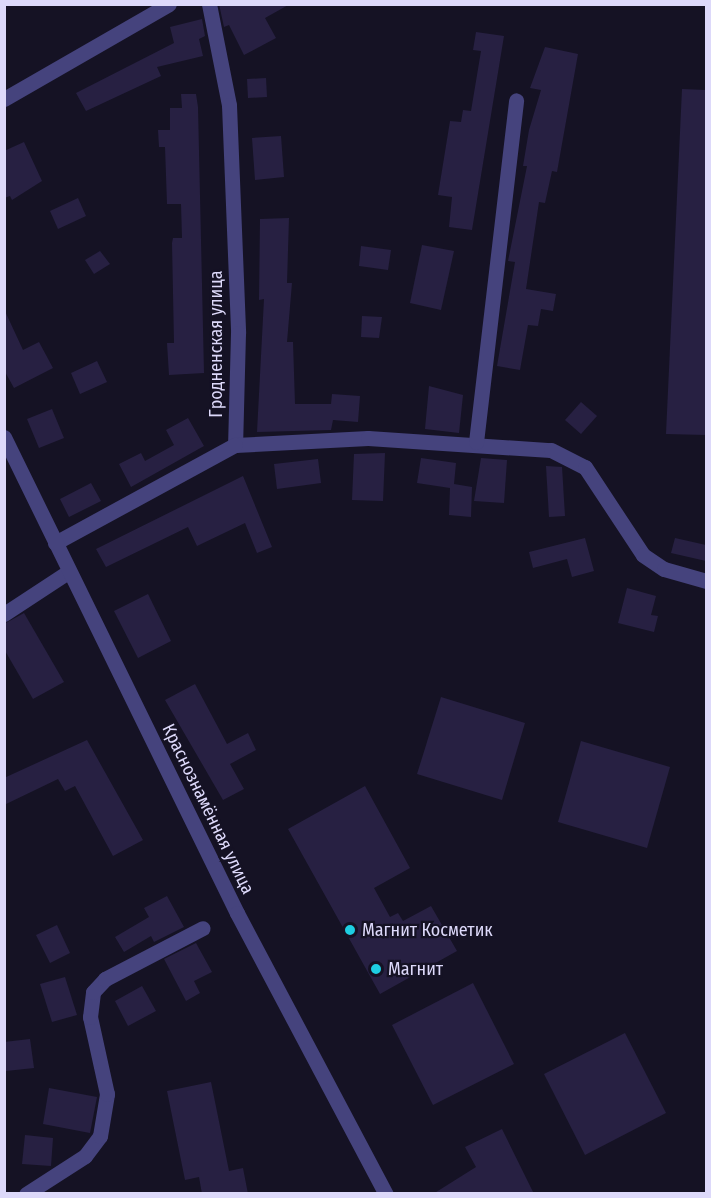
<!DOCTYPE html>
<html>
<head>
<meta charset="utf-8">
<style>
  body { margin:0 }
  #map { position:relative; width:711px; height:1198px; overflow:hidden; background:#151224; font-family:"Fira Sans Condensed",sans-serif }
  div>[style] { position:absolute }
  .building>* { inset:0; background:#272042 }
  .minor>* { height:15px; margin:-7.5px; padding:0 7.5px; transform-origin:7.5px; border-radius:7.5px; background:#45437d }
  .tertiary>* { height:15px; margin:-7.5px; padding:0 7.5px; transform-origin:7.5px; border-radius:7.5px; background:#45437d }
  .dots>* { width:16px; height:16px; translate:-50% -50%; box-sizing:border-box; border:3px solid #151224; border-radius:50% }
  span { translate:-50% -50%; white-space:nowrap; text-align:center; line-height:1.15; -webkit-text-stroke:4.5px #151224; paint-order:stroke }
  .street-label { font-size:18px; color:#ddd9fa }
  .poi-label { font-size:18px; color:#ddd9fa }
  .left { translate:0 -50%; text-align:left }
  .frame { position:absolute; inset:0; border:6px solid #ddd9fa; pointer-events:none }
</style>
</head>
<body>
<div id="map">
  <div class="building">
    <div style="clip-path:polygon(219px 4px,290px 4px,265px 18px,276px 38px,244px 55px,229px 25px,224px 27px)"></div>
    <div style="clip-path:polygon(202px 19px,205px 36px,199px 39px,203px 56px,157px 67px,161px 76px,86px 111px,76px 93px,174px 43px,170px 27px)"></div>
    <div style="clip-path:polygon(476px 32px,504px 36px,472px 230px,449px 227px,452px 197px,438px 195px,450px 121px,461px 122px,463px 110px,471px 111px,481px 51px,473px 50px)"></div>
    <div style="clip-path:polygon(545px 47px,578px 54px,557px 172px,552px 171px,545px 203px,539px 202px,526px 289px,556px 294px,553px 311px,541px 309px,538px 326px,528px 325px,520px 370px,497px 366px,515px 262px,508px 261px,527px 166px,523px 166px,529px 130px,541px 90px,530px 88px)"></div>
    <div style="clip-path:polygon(266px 78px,267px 97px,248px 98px,247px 79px)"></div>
    <div style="clip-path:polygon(682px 89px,706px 90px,706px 435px,666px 434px)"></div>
    <div style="clip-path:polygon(181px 94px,196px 94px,198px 107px,204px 373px,169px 375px,167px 343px,174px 343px,172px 243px,173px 238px,182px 238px,181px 204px,167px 204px,165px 147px,159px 147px,158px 130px,170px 130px,170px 108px,182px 108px)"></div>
    <div style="clip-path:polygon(281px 136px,284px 177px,255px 180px,252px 138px)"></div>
    <div style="clip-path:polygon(24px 142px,42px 181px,12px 200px,10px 196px,4px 198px,4px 151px)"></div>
    <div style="clip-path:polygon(78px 198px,86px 216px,58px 229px,50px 211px)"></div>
    <div style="clip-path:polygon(289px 218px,287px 283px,292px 283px,287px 342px,293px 342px,295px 404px,331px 404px,332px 394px,360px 396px,358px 422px,333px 420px,331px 430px,257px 432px,264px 299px,259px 300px,260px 219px)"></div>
    <div style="clip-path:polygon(422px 245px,454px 251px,441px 310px,410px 303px)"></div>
    <div style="clip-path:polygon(361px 246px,391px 250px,388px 270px,359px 266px)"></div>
    <div style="clip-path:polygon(100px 251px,110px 264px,94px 274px,85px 260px)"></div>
    <div style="clip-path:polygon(4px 309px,23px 350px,39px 342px,53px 368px,14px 388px,4px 370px)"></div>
    <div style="clip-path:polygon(362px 316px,382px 317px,379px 338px,361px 337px)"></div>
    <div style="clip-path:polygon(97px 361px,107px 382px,80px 394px,71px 373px)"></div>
    <div style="clip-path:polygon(429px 386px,463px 395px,459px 433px,425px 429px)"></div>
    <div style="clip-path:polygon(581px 402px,597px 416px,581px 434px,565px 420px)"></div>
    <div style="clip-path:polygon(52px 409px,64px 438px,39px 448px,27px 419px)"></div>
    <div style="clip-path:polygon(188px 418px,204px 446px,131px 487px,119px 464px,141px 453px,145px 461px,174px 445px,166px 430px)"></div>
    <div style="clip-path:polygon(385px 453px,383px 501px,352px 500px,354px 454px)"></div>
    <div style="clip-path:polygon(421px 458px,456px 463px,454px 484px,472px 487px,471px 517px,449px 515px,450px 488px,417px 483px)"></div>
    <div style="clip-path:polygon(481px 458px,507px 460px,504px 503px,474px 501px)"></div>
    <div style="clip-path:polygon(318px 459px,321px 483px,277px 489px,274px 464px)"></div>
    <div style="clip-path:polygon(546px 466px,562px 467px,565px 516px,549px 517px)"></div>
    <div style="clip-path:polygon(243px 476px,272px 547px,257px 553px,245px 523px,197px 546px,188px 527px,106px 567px,96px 549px)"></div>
    <div style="clip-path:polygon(91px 483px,101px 501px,69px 517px,60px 499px)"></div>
    <div style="clip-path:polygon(585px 538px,594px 571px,572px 577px,567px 559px,533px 568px,529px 552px)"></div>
    <div style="clip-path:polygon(675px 538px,706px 545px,706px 561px,671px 553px)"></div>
    <div style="clip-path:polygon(627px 588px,656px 596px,651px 615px,658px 616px,654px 632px,618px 623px)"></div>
    <div style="clip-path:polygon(148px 594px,171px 641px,138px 658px,114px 611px)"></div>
    <div style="clip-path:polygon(24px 613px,64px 682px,33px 699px,4px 649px,4px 624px)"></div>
    <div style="clip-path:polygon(195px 684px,227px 744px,248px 733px,256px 750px,230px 764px,244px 789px,223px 800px,165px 700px)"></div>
    <div style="clip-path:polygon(441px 697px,525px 723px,502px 800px,417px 774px)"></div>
    <div style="clip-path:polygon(87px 740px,143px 840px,113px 856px,75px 786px,65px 791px,58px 779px,4px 805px,4px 778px)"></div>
    <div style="clip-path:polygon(581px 741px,670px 767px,647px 848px,558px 822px)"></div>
    <div style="clip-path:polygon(365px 786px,410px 868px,374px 888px,390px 917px,398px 913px,403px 921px,431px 906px,457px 951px,380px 994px,288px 829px)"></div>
    <div style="clip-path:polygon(167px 896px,184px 927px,154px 942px,151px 936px,124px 952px,115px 937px,149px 917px,144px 908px)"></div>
    <div style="clip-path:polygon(57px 925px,70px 953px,50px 963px,36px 935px)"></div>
    <div style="clip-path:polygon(196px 943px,212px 972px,194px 981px,200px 993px,186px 1001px,164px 959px)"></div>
    <div style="clip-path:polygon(65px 977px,77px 1015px,52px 1022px,40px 984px)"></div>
    <div style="clip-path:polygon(473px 983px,514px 1064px,433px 1105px,392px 1025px)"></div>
    <div style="clip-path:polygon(142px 986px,156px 1011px,128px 1026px,115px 1001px)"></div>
    <div style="clip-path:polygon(625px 1033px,666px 1113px,585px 1155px,544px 1074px)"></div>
    <div style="clip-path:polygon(30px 1039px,34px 1068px,6px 1071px,4px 1042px)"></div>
    <div style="clip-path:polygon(211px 1082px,229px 1171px,243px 1168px,248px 1194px,202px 1194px,199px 1177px,185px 1180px,167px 1091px)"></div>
    <div style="clip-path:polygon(49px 1088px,97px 1097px,90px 1133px,43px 1124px)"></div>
    <div style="clip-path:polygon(502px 1129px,534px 1194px,433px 1194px,476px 1167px,465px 1147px)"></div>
    <div style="clip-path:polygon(25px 1135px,53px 1138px,51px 1166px,22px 1164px)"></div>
  </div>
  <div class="minor">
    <div style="left:209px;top:4px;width:103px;rotate:78.8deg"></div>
    <div style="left:229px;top:105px;width:228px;rotate:87.7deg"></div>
    <div style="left:238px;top:333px;width:112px;rotate:91.5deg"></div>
    <div style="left:235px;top:445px;width:133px;rotate:-3deg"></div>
    <div style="left:368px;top:438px;width:183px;rotate:3.8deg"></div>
    <div style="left:551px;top:450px;width:38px;rotate:27deg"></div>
    <div style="left:585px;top:467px;width:105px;rotate:56.6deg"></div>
    <div style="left:643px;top:555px;width:25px;rotate:34deg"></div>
    <div style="left:664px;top:569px;width:44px;rotate:15.9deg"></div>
    <div style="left:4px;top:99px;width:190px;rotate:-29.9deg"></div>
    <div style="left:476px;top:442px;width:344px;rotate:-83.3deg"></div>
    <div style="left:55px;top:543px;width:205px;rotate:-28.6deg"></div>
    <div style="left:4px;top:614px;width:77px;rotate:-33.3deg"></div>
    <div style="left:26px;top:1194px;width:70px;rotate:-32.8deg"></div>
    <div style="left:85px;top:1156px;width:25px;rotate:-53deg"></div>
    <div style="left:100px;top:1136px;width:43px;rotate:-80.5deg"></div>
    <div style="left:107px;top:1094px;width:79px;rotate:-102.4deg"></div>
    <div style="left:90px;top:1017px;width:25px;rotate:-83deg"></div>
    <div style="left:93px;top:992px;width:18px;rotate:-47deg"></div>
    <div style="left:105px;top:979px;width:110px;rotate:-27.5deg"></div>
  </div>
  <div class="tertiary">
    <div style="left:4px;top:437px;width:530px;rotate:63.92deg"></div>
    <div style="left:237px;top:913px;width:318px;rotate:62.1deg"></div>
  </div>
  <div class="dots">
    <div style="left:350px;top:930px;background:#1ecee2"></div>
    <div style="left:376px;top:969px;background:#1ecee2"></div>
  </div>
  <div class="street-label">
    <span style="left:216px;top:344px;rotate:-90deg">Гродненская улица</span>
    <span style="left:208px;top:809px;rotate:64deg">Краснознамённая улица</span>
  </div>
  <div class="poi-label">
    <span class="left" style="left:362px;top:930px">Магнит Косметик</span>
    <span class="left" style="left:388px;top:969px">Магнит</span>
  </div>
  <div class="frame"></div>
</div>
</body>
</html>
